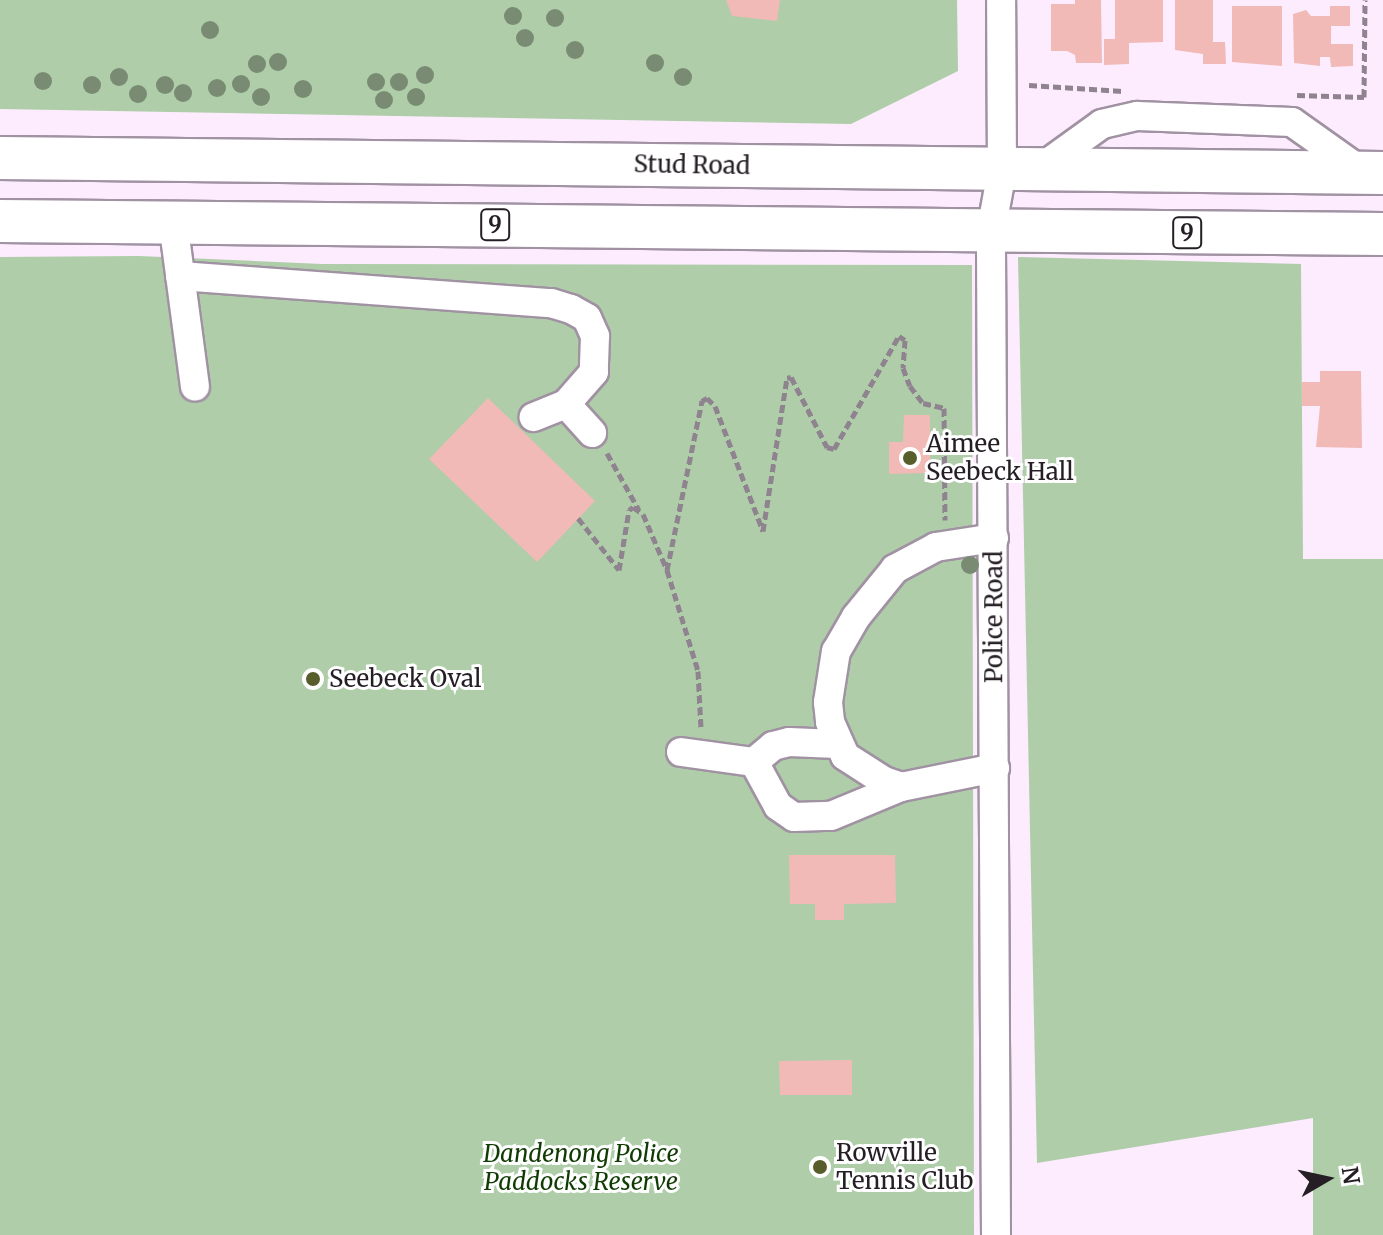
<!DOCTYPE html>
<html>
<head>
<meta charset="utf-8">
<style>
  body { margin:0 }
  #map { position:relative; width:1383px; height:1235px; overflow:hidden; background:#fcecfe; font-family:Merriweather,serif }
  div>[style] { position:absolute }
  .green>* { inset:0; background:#aecda8 }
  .building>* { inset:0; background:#f2bab6 }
  .path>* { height:5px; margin-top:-2.5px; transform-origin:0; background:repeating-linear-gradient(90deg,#8e838f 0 8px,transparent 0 12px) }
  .roads { filter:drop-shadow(2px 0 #a192a3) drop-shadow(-2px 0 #a192a3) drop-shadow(0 2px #a192a3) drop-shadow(0 -2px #a192a3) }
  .minor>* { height:28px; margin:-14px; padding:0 14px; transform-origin:14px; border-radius:14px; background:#fff }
  .highway>* { height:42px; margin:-21px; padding:0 21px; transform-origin:21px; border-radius:21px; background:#fff }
  .trees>* { width:18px; height:18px; margin:-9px; border-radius:50%; background:#7a8b74 }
  .dots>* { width:22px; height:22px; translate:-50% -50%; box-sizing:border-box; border:4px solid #fff; border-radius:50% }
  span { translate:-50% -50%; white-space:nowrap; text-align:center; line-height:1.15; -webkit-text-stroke:6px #fff; paint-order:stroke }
  .shield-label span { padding:2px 6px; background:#fff; border:2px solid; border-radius:6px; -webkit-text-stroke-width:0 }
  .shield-label { font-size:22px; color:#251f25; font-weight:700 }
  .street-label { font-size:24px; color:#251f25 }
  .poi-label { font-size:24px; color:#251f25 }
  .left { translate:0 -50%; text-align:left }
  .park-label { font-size:24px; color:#103c04; font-style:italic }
  .north { position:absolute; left:1287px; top:1139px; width:80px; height:80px; -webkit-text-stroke:6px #fff; paint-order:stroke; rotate:81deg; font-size:22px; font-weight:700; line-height:32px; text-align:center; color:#251f25 }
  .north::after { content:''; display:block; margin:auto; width:28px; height:36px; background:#251f25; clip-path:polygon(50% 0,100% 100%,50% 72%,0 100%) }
</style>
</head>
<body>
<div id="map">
  <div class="green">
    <div style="clip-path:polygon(0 0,957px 0,958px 71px,851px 124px,0 109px)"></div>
    <div style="clip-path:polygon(139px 256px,322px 264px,972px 265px,974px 1235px,0 1235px,0 257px)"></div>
    <div style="clip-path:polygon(1018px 257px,1301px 264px,1303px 559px,1383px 559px,1383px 1235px,1313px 1235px,1313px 1118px,1037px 1163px)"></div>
  </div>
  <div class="building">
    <div style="clip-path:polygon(726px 0,780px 0,777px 21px,732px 16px)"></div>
    <div style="clip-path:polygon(1075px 0,1101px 0,1102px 63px,1076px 63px,1075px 55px,1067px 51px,1051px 51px,1051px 4px,1075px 4px)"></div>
    <div style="clip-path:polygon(1115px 0,1163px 0,1163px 42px,1129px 43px,1129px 64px,1104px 65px,1104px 39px,1115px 39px)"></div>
    <div style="clip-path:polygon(1175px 0,1213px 0,1213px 42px,1225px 42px,1226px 64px,1203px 64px,1203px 54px,1175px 50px)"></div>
    <div style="clip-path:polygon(1232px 6px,1282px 6px,1282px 66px,1232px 62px)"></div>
    <div style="clip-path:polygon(1330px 6px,1350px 6px,1350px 26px,1331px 26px,1331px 44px,1353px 44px,1353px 66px,1331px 67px,1330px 57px,1320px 57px,1320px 66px,1294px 63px,1293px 14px,1306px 10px,1311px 16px,1330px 16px)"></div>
    <div style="clip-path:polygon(1320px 371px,1361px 371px,1362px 448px,1316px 447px,1320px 406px,1302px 406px,1302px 382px,1320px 382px)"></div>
    <div style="clip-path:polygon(488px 398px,595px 501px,537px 562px,429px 459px)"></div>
    <div style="clip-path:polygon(904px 415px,930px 415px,930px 473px,889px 474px,889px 442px,903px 442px)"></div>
    <div style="clip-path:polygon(789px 855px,895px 855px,896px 903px,844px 904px,844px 920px,815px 920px,815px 904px,790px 904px)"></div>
    <div style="clip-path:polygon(852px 1060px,852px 1095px,780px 1095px,779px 1061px)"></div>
  </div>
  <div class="path">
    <div style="left:1029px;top:85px;width:94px;rotate:3.7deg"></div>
    <div style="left:1297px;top:95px;width:67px;rotate:1.7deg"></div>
    <div style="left:1364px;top:97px;width:97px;rotate:-89.4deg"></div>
    <div style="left:607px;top:453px;width:65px;rotate:60.7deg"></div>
    <div style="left:578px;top:518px;width:66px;rotate:51.7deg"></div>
    <div style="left:619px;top:570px;width:61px;rotate:-80.5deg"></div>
    <div style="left:629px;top:510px;width:5px;rotate:-37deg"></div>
    <div style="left:633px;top:507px;width:12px;rotate:35deg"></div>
    <div style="left:643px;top:514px;width:61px;rotate:66.8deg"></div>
    <div style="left:667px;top:570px;width:106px;rotate:72.9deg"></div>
    <div style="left:698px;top:671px;width:58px;rotate:87deg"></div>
    <div style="left:667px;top:570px;width:173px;rotate:-78.3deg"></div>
    <div style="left:702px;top:401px;width:6px;rotate:-31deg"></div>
    <div style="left:707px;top:398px;width:11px;rotate:45deg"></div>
    <div style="left:715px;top:406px;width:134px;rotate:69deg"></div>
    <div style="left:763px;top:531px;width:155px;rotate:-81.1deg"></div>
    <div style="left:787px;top:378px;width:4px;rotate:-14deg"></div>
    <div style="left:791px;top:377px;width:79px;rotate:62.8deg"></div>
    <div style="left:827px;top:447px;width:7px;rotate:16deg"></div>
    <div style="left:834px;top:449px;width:130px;rotate:-60.1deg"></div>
    <div style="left:899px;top:336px;width:7px;rotate:34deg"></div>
    <div style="left:905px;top:340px;width:28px;rotate:94deg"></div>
    <div style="left:903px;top:368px;width:19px;rotate:69deg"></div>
    <div style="left:910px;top:386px;width:21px;rotate:53deg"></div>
    <div style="left:923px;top:403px;width:22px;rotate:13deg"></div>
    <div style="left:944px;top:408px;width:112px;rotate:89.5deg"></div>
  </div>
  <div class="roads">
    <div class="minor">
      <div style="left:1038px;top:170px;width:79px;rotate:-35.7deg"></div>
      <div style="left:1102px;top:124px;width:36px;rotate:-13deg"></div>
      <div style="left:1137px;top:116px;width:155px;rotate:2.2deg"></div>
      <div style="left:1292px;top:122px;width:88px;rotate:35.3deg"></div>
      <div style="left:173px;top:222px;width:166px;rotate:82.4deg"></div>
      <div style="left:180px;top:276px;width:372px;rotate:4.2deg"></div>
      <div style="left:551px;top:303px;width:21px;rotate:17deg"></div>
      <div style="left:571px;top:309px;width:18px;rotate:29deg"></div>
      <div style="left:587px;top:318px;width:20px;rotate:66deg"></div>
      <div style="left:595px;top:336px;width:36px;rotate:92deg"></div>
      <div style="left:594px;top:372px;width:43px;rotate:131.2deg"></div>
      <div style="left:566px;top:404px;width:35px;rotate:158deg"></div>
      <div style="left:566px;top:404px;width:39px;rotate:48deg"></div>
      <div style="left:994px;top:538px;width:59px;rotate:171.2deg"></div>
      <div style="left:936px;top:547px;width:47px;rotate:151.8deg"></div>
      <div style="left:895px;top:569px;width:62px;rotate:129.1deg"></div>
      <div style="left:856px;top:617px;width:39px;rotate:120deg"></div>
      <div style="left:836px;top:651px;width:52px;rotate:98.9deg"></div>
      <div style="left:828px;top:702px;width:20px;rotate:84deg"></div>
      <div style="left:830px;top:722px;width:37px;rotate:66deg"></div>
      <div style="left:845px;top:756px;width:46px;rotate:32.7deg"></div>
      <div style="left:884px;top:781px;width:18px;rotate:19deg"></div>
      <div style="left:901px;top:787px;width:96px;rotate:-11.4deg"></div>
      <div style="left:681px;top:752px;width:74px;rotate:7.8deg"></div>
      <div style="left:754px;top:762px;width:50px;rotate:61.4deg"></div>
      <div style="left:778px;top:806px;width:19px;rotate:35deg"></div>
      <div style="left:794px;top:817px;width:37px;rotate:-2deg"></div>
      <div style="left:831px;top:816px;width:76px;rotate:-22.5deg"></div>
      <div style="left:754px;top:762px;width:25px;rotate:-40deg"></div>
      <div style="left:773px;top:746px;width:16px;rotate:-14deg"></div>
      <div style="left:789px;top:742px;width:48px;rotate:2.4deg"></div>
      <div style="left:996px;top:1235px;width:1004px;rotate:-90.29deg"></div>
      <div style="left:991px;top:231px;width:61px;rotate:-79.6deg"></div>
      <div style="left:1002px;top:171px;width:171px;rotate:-90.3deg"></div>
    </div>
    <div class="highway">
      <div style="left:0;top:158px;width:1383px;rotate:0.62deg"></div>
      <div style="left:0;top:221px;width:1383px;rotate:0.54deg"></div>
    </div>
  </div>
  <div class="trees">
    <div style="left:513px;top:16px"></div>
    <div style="left:555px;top:18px"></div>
    <div style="left:210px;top:30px"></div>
    <div style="left:525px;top:38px"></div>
    <div style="left:575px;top:50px"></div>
    <div style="left:278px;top:62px"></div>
    <div style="left:655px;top:63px"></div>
    <div style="left:257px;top:64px"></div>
    <div style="left:425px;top:75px"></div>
    <div style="left:119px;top:77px"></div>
    <div style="left:683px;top:77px"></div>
    <div style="left:43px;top:81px"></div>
    <div style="left:376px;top:82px"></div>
    <div style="left:399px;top:82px"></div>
    <div style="left:241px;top:84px"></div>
    <div style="left:92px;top:85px"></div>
    <div style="left:165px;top:85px"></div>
    <div style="left:217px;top:88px"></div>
    <div style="left:303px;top:89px"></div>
    <div style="left:183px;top:93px"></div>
    <div style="left:138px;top:94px"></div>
    <div style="left:261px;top:97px"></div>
    <div style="left:416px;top:97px"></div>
    <div style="left:384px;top:100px"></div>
    <div style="left:970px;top:565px"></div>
  </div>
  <div class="dots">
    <div style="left:910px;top:458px;background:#575d2b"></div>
    <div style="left:313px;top:679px;background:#575d2b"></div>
    <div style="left:820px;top:1167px;background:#575d2b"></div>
  </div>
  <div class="shield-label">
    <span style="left:495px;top:225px">9</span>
    <span style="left:1187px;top:233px">9</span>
  </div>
  <div class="street-label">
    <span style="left:692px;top:165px;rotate:1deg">Stud Road</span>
    <span style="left:994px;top:617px;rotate:-90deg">Police Road</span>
  </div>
  <div class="poi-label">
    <span class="left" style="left:926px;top:458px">Aimee<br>Seebeck Hall</span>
    <span class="left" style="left:329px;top:679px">Seebeck Oval</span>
    <span class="left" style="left:836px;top:1167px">Rowville<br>Tennis Club</span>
  </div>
  <div class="park-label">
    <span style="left:581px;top:1168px">Dandenong Police<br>Paddocks Reserve</span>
  </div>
  <div class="north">N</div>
</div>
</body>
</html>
